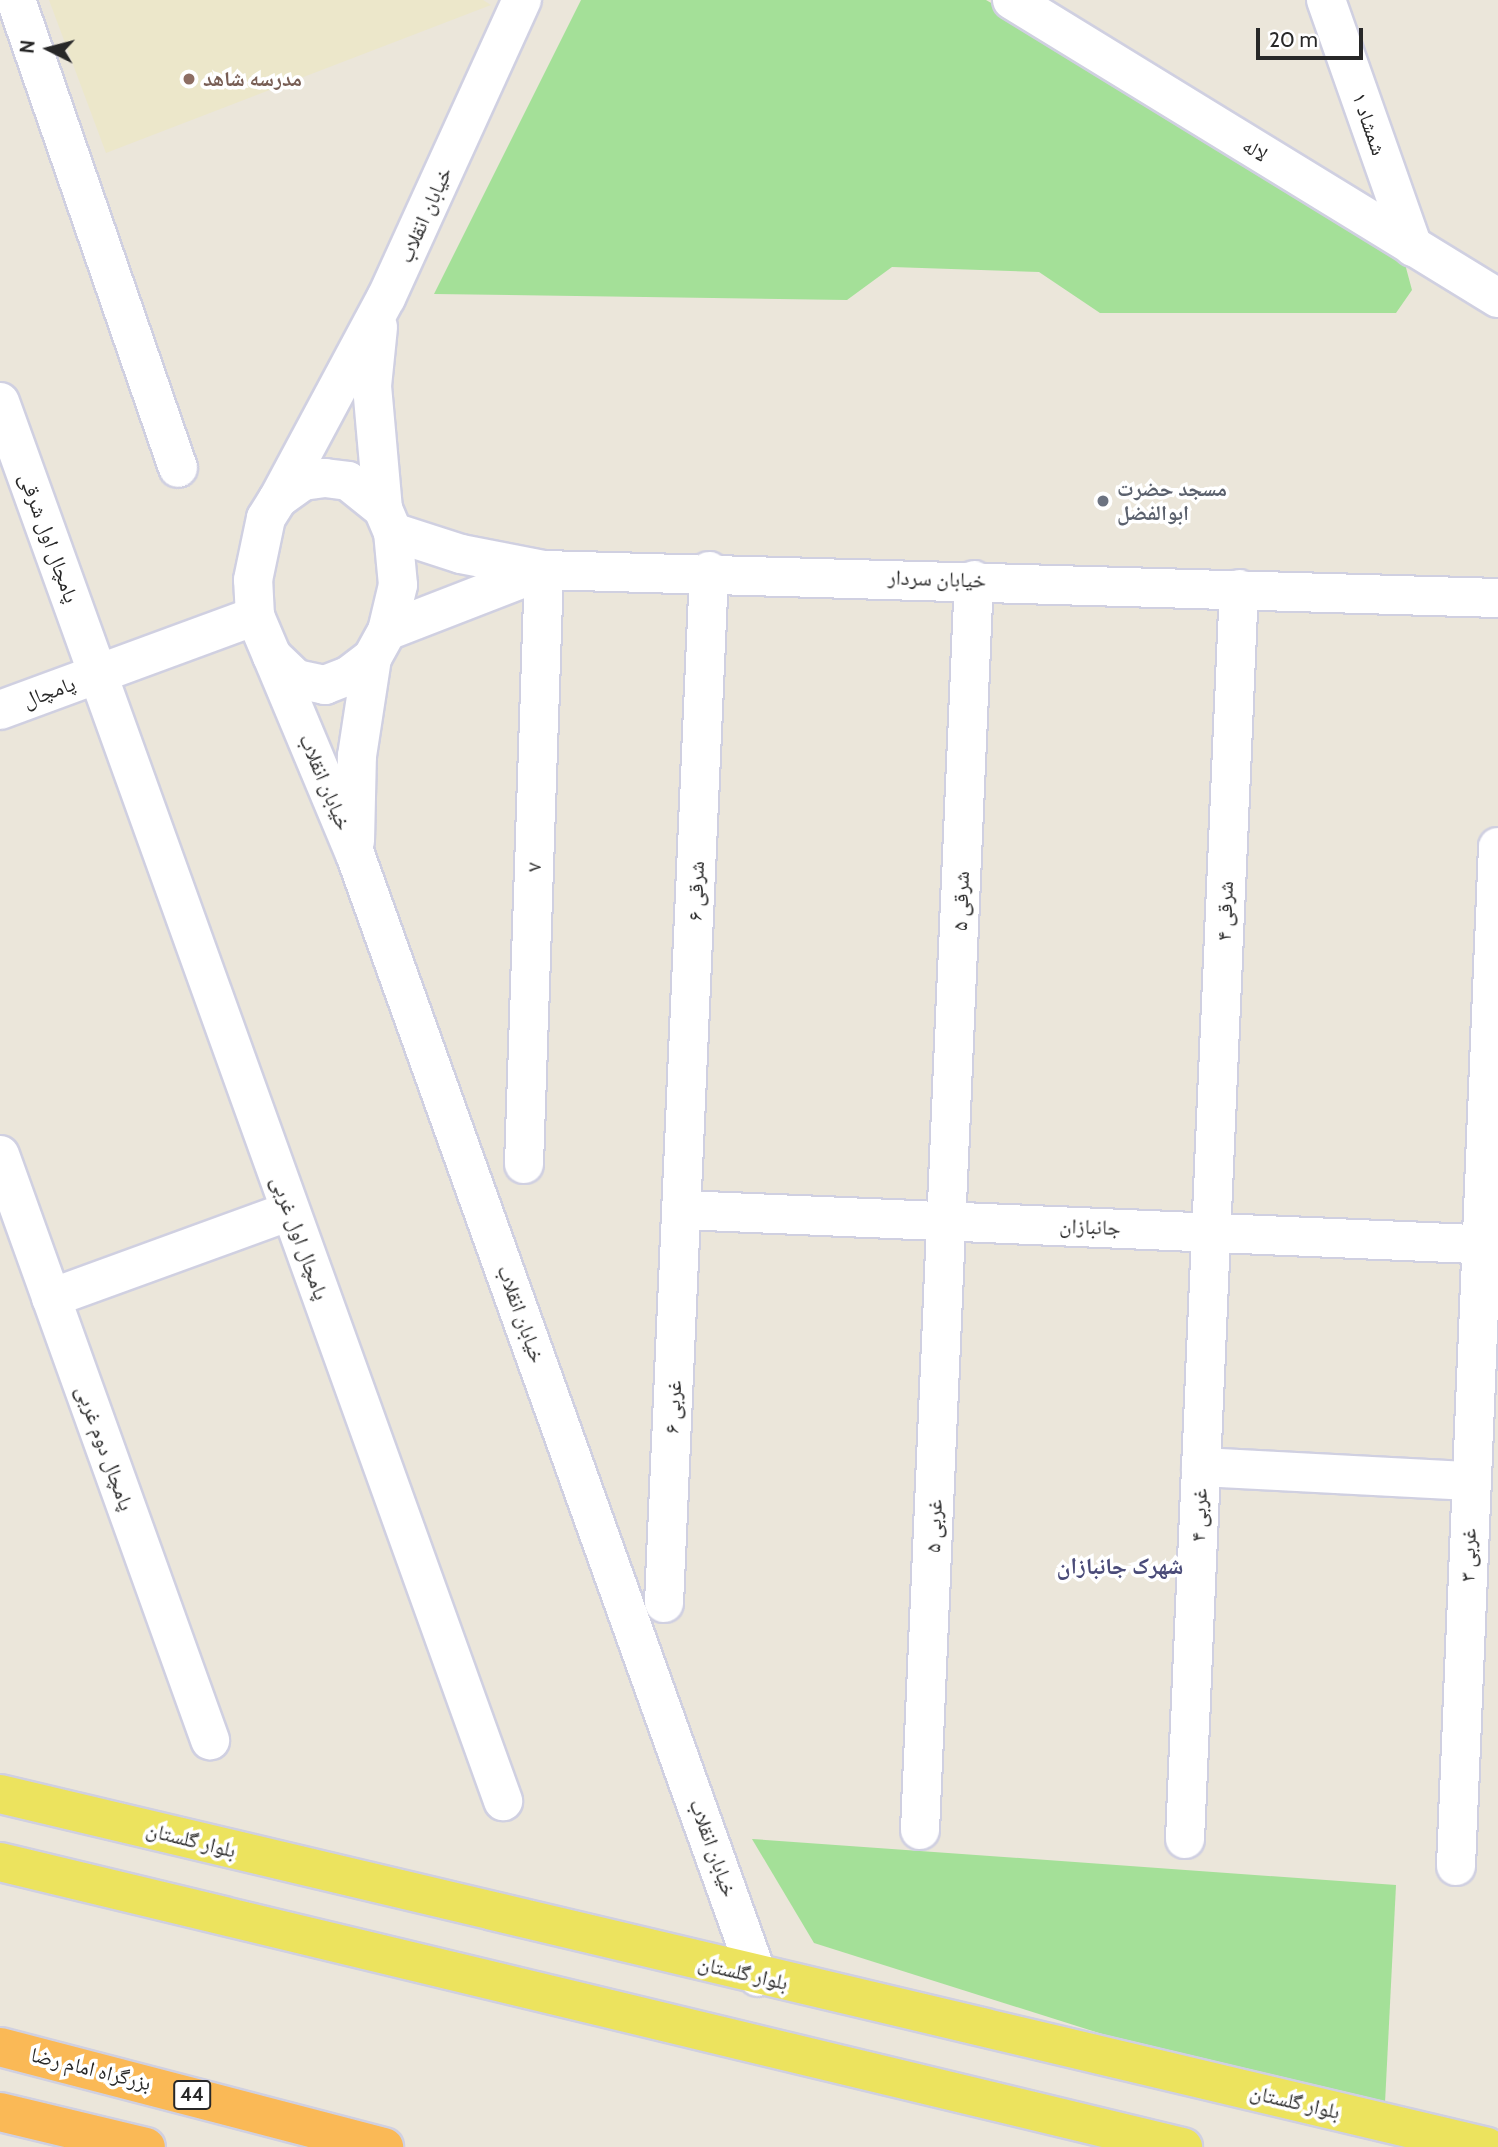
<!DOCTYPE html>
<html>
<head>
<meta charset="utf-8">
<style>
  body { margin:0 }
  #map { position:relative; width:1498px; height:2147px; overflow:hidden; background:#ebe6da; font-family:Cabin,"Noto Naskh Arabic",sans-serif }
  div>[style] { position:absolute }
  .education>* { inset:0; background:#ece7ca }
  .green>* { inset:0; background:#a4e098 }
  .roads { filter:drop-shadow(2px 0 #d0d0e1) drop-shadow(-2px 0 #d0d0e1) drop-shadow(0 2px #d0d0e1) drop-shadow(0 -2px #d0d0e1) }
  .minor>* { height:38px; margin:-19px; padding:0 19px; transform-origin:19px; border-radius:19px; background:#fff }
  .major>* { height:38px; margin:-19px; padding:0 19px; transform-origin:19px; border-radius:19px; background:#ece35e }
  .highway>* { height:38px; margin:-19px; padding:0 19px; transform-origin:19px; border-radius:19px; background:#fab956 }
  .dots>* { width:19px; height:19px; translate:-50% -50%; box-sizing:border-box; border:4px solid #fff; border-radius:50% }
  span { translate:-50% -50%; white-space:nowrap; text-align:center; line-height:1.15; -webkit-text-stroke:7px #fff; paint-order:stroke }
  .shield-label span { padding:2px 5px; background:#fff; border:2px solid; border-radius:5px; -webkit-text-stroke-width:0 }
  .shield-label { font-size:19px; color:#282828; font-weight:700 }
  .education-label { font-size:21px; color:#785e54; font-weight:700 }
  .left { translate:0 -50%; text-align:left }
  .street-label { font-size:21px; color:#282828 }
  .worship-label { font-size:21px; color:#5b616d; font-weight:700 }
  .neighbourhood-label { font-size:23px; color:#4a4b78; font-weight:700 }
  .north { position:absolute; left:14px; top:14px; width:70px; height:70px; -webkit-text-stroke:5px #fff; paint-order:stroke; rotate:276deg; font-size:19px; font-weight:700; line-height:28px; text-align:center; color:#282828 }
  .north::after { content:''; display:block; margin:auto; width:24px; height:32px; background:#282828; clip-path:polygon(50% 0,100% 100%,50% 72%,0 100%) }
  .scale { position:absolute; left:1256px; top:28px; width:107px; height:32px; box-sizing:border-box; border:4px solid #282828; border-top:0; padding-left:9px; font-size:21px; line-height:24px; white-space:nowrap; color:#282828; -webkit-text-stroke:5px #fff; paint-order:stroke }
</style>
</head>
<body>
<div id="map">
  <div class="education">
    <div style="clip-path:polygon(49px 0,483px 0,491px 5px,106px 153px)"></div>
  </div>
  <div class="green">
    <div style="clip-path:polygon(581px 0,986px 0,1398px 238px,1412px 290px,1396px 313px,1100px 313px,1039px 272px,892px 267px,847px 300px,434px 294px)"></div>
    <div style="clip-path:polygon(752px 1839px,1396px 1885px,1384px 2123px,814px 1943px)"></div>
  </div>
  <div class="roads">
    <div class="minor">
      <div style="left:16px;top:0;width:495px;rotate:70.9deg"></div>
      <div style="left:1012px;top:0;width:570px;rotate:31.52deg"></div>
      <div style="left:1326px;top:0;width:262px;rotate:70.6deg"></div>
      <div style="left:378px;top:327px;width:59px;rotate:95.8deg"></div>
      <div style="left:372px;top:386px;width:123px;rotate:84.9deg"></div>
      <div style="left:0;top:402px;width:1487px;rotate:70.22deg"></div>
      <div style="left:325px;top:478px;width:23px;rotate:7deg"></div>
      <div style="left:348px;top:481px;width:45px;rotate:38.7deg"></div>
      <div style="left:383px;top:509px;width:25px;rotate:67deg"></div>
      <div style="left:393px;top:532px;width:53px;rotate:84.6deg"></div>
      <div style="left:398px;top:585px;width:47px;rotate:103.4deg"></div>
      <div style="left:387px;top:631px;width:31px;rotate:119deg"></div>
      <div style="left:372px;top:658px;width:30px;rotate:143deg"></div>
      <div style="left:348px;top:676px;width:25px;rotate:159deg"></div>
      <div style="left:325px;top:685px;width:30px;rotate:-168deg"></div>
      <div style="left:296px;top:679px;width:33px;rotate:-136deg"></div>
      <div style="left:272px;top:656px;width:43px;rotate:-113deg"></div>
      <div style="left:255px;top:616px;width:36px;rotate:-93deg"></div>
      <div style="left:253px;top:580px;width:63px;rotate:-78.2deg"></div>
      <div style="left:266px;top:518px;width:22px;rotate:-58deg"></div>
      <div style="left:278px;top:499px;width:31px;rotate:-36deg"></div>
      <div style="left:303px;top:481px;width:22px;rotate:-8deg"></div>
      <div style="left:278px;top:499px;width:228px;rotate:-61.8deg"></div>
      <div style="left:386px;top:298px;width:328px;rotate:-65.5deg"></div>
      <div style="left:393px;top:532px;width:71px;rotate:17.9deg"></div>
      <div style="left:461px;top:554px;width:85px;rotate:10.9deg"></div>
      <div style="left:387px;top:631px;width:168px;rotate:-21.2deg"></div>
      <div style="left:544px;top:570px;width:954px;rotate:1.68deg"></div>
      <div style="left:272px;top:656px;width:215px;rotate:67.3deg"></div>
      <div style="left:355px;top:854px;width:1193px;rotate:70.26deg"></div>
      <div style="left:0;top:710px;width:272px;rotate:-20.2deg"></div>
      <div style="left:355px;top:841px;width:85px;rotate:-88.7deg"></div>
      <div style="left:357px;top:756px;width:99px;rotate:-81.3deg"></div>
      <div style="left:0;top:1155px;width:622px;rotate:70.25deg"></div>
      <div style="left:524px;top:1164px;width:594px;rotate:-88.07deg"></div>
      <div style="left:682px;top:1210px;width:817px;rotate:2.46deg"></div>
      <div style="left:51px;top:1298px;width:254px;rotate:-20deg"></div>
      <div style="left:1201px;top:1467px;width:270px;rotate:3deg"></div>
      <div style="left:664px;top:1603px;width:1033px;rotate:-87.5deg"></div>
      <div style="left:920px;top:1830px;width:1251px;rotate:-87.53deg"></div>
      <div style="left:1185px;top:1839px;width:1251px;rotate:-87.53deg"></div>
      <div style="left:1456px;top:1866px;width:1020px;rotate:-87.64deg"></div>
    </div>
    <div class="major">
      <div style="left:0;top:1794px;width:1528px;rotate:13.35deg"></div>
      <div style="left:0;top:1862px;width:1217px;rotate:13.55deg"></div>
    </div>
    <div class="highway">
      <div style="left:0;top:2047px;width:397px;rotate:14.6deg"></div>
      <div style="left:0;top:2112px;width:150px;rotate:13.5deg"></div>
    </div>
  </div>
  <div class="dots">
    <div style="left:189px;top:79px;background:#8d6e63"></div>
    <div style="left:1103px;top:501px;background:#6b7280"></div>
  </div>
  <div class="shield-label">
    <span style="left:192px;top:2095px">44</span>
  </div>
  <div class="education-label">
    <span class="left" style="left:203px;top:79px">مدرسه شاهد</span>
  </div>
  <div class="street-label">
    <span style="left:1369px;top:124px;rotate:71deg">شمشاد ۱</span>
    <span style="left:1255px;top:150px;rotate:32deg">لاله</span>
    <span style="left:425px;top:215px;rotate:-66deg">خیابان انقلاب</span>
    <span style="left:49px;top:538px;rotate:70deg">پامچال اول شرقی</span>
    <span style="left:937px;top:579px;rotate:2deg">خیابان سردار</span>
    <span style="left:49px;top:692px;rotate:-20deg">پامچال</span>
    <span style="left:325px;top:782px;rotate:67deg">خیابان انقلاب</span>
    <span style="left:534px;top:867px;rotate:-88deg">۷</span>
    <span style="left:696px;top:891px;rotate:-88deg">۶ شرقی</span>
    <span style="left:961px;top:901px;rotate:-88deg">۵ شرقی</span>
    <span style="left:1225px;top:911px;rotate:-88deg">۴ شرقی</span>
    <span style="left:1090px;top:1227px;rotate:2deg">جانبازان</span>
    <span style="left:300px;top:1238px;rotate:70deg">پامچال اول غربی</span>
    <span style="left:521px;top:1314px;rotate:70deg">خیابان انقلاب</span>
    <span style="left:673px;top:1407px;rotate:-87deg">۶ غربی</span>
    <span style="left:105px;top:1448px;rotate:70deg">پامچال دوم غربی</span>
    <span style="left:1199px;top:1515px;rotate:-88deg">۴ غربی</span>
    <span style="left:934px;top:1526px;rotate:-88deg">۵ غربی</span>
    <span style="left:1468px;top:1555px;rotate:-88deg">۳ غربی</span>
    <span style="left:191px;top:1840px;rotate:14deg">بلوار گلستان</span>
    <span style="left:713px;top:1848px;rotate:70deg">خیابان انقلاب</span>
    <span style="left:743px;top:1973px;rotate:13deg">بلوار گلستان</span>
    <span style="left:91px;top:2069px;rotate:14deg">بزرگراه امام رضا</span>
    <span style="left:1295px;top:2102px;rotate:13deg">بلوار گلستان</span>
  </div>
  <div class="worship-label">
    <span class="left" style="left:1117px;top:501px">مسجد حضرت<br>ابوالفضل</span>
  </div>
  <div class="neighbourhood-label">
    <span style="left:1120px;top:1566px">شهرک جانبازان</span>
  </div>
  <div class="north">N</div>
  <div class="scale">20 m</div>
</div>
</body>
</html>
